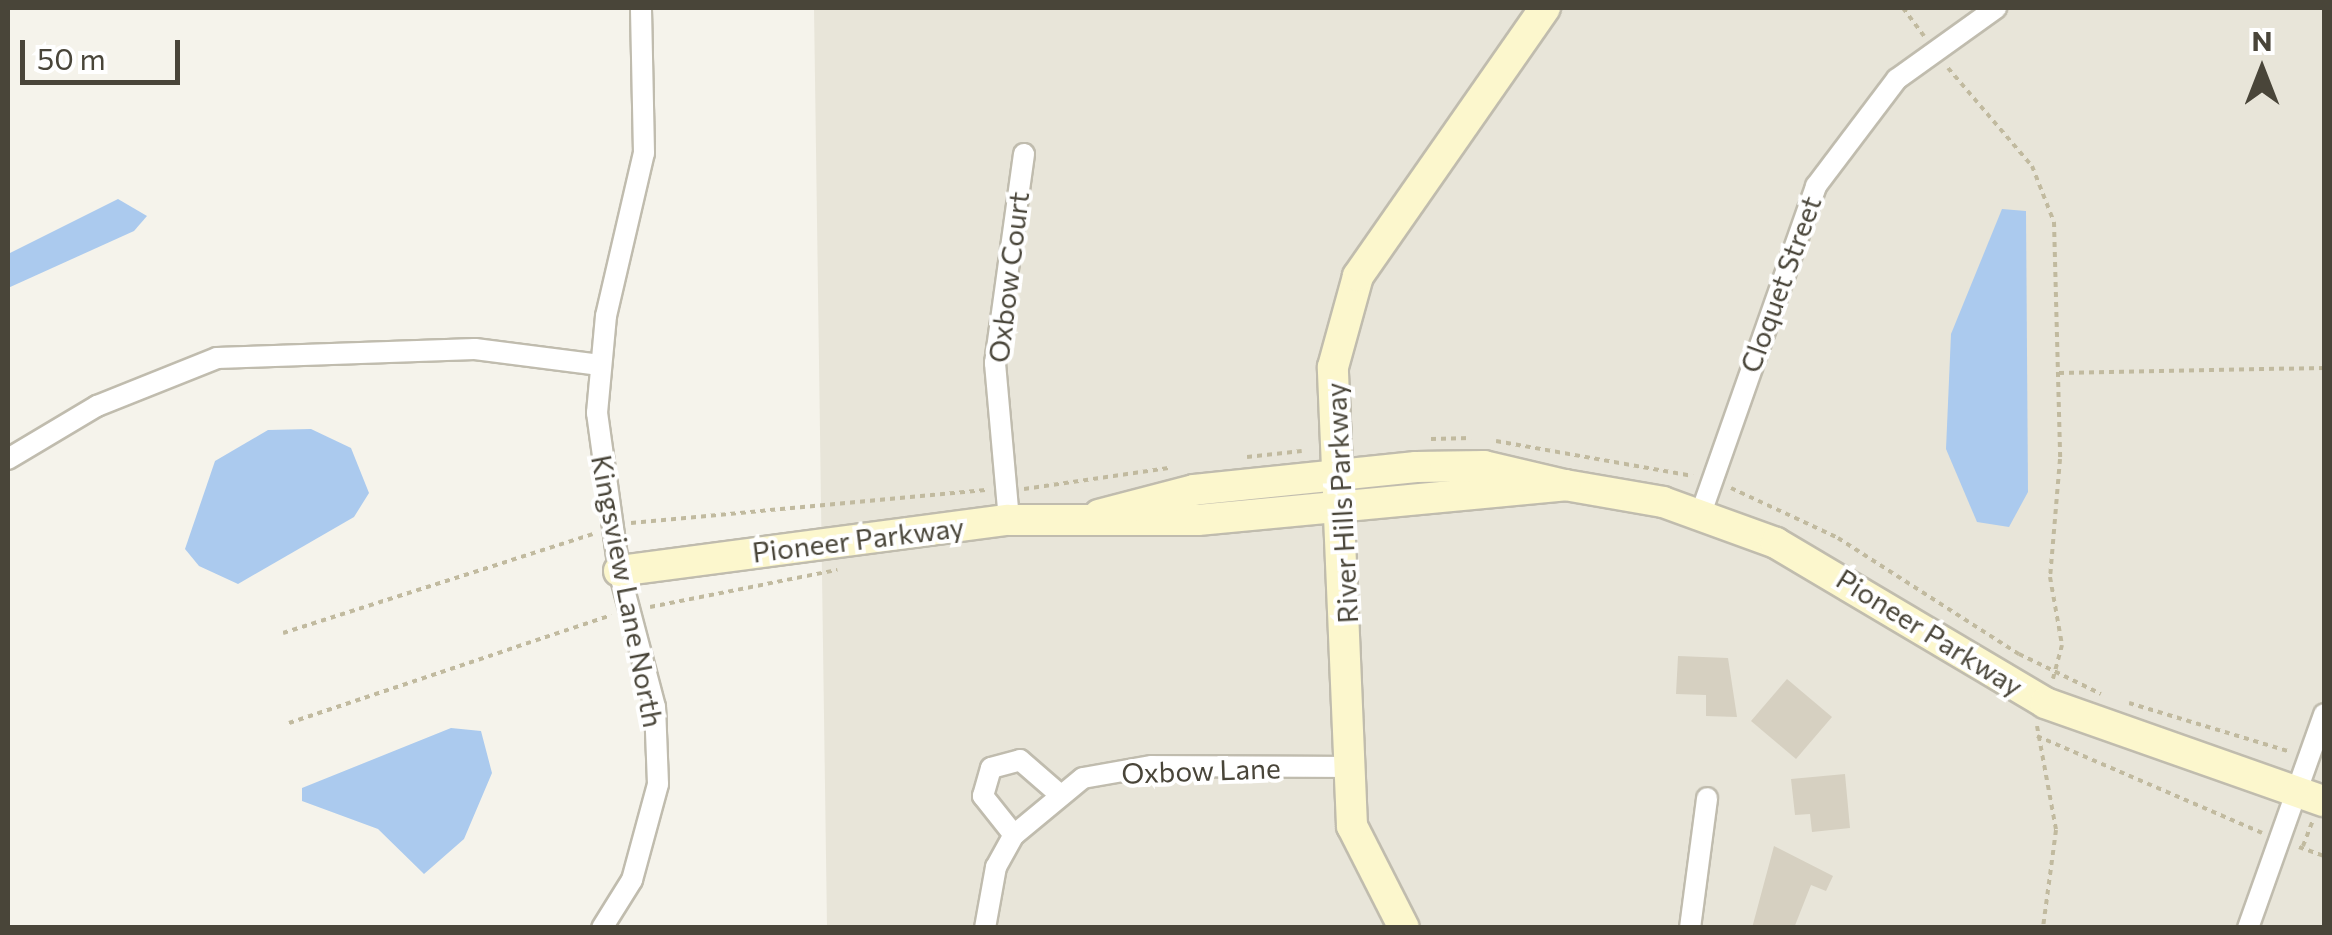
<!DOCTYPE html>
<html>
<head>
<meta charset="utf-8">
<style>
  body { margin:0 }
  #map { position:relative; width:2332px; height:935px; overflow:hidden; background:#f5f3eb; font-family:Commissioner,sans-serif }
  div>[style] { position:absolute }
  .residential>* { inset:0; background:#e8e5d9 }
  .water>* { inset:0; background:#abcaee }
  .building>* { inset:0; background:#d6d0c1 }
  .path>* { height:4px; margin-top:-2px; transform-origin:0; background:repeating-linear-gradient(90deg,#c1ba9f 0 5px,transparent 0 10px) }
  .roads { filter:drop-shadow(2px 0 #c0bcae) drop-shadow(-2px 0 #c0bcae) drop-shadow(0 2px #c0bcae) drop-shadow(0 -2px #c0bcae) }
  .street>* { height:20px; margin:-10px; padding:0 10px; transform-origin:10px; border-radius:10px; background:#fff }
  .secondary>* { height:30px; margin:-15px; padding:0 15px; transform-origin:15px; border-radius:15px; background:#fcf7cd }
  span { translate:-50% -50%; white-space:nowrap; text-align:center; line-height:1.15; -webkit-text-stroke:8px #fff; paint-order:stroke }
  .street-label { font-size:28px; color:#494539 }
  .frame { position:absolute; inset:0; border:10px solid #494539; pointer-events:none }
  .north { position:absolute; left:2212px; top:20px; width:100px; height:100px; -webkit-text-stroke:8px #fff; paint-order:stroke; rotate:0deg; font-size:28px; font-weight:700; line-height:40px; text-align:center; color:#494539 }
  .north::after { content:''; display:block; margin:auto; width:35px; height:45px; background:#494539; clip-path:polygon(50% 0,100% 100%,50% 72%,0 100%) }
  .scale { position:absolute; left:20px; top:40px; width:160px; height:45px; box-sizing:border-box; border:5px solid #494539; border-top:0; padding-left:12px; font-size:30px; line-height:35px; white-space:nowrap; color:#494539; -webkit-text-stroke:8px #fff; paint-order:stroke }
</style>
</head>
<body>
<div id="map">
  <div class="residential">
    <div style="clip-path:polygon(814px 8px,2324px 8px,2324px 927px,827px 927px)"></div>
  </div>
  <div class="water">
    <div style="clip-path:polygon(118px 199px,147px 216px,134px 231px,8px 288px,8px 254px)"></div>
    <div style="clip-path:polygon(2002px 209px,2026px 211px,2028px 492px,2009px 527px,1977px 522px,1946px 449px,1951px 334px)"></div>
    <div style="clip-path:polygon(311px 429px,351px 448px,369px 493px,354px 517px,238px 584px,199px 566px,185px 549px,215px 461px,268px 430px)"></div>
    <div style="clip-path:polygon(451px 728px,481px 731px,492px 773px,464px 839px,424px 874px,378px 829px,302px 801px,302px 788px)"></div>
  </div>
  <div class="building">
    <div style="clip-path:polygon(1678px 656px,1728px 658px,1737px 717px,1706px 716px,1706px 695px,1676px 694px)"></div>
    <div style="clip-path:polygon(1787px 679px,1832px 717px,1796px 759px,1751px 721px)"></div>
    <div style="clip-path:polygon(1845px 774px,1850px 828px,1812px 832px,1810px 814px,1795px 815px,1791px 779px)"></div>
    <div style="clip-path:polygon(1774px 846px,1833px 876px,1826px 891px,1811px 885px,1794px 928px,1752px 928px)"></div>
  </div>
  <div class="path">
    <div style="left:1903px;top:8px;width:35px;rotate:53deg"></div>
    <div style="left:1948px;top:68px;width:129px;rotate:49.4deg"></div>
    <div style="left:2032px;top:166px;width:60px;rotate:68.6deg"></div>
    <div style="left:2054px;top:222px;width:237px;rotate:88.5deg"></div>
    <div style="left:2060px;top:459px;width:118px;rotate:94.8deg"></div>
    <div style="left:2050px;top:577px;width:69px;rotate:80deg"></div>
    <div style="left:2062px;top:645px;width:35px;rotate:105deg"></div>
    <div style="left:2059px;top:373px;width:265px;rotate:-1.1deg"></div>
    <div style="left:1431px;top:439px;width:40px;rotate:-1.4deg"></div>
    <div style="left:1496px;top:441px;width:200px;rotate:10.1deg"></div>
    <div style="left:1247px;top:457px;width:55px;rotate:-6.2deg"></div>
    <div style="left:1731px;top:488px;width:118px;rotate:25deg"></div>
    <div style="left:1838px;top:538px;width:215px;rotate:32.7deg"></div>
    <div style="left:2019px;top:654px;width:91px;rotate:26deg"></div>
    <div style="left:1024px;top:489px;width:146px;rotate:-8.3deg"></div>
    <div style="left:631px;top:523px;width:356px;rotate:-5.3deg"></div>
    <div style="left:650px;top:607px;width:191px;rotate:-11.2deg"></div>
    <div style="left:283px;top:633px;width:325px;rotate:-17.7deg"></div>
    <div style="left:2129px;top:703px;width:166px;rotate:16.8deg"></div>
    <div style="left:289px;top:723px;width:340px;rotate:-18.5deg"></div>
    <div style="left:2037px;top:726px;width:106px;rotate:79.6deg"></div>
    <div style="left:2056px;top:830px;width:99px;rotate:97.6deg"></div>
    <div style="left:2037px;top:736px;width:245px;rotate:23.3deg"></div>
    <div style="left:2303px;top:846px;width:26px;rotate:-69deg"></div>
    <div style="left:2299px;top:847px;width:27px;rotate:20deg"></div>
  </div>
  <div class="roads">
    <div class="street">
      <div style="left:8px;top:459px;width:104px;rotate:-30.8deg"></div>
      <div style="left:97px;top:406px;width:129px;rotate:-21.8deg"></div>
      <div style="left:217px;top:358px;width:258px;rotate:-2deg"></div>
      <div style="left:475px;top:349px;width:126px;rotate:7.3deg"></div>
      <div style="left:1701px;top:513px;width:347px;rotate:-70.6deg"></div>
      <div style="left:1816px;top:186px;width:134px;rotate:-52.9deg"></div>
      <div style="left:1897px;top:79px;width:122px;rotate:-35.6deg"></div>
      <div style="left:1009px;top:520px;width:158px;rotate:-95.1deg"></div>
      <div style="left:995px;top:363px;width:211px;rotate:-82.1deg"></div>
      <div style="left:1014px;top:835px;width:50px;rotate:-128.5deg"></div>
      <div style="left:983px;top:796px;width:29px;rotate:-74deg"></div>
      <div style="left:991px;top:768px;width:30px;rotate:-15deg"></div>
      <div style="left:1020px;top:760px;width:50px;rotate:41deg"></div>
      <div style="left:602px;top:928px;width:57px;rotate:-58deg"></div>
      <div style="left:632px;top:880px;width:99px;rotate:-74.8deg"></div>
      <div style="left:658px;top:784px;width:77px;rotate:-92.2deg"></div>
      <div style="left:655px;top:707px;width:141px;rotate:-104.8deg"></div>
      <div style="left:619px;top:571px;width:160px;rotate:-97.9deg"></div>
      <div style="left:597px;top:413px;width:97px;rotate:-84.7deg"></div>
      <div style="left:606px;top:316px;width:167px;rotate:-76.9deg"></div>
      <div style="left:644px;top:153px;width:145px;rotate:-91.2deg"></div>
      <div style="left:985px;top:928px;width:62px;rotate:-79.8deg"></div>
      <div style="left:996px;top:867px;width:37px;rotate:-61deg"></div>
      <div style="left:1014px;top:835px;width:89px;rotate:-39.6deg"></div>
      <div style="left:1083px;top:778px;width:70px;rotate:-9.9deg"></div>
      <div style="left:1152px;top:766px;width:196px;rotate:0.3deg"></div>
      <div style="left:1690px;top:928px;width:131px;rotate:-82.5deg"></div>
      <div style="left:2248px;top:928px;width:227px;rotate:-70.4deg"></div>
    </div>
    <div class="secondary">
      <div style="left:1565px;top:485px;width:99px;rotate:9.8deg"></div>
      <div style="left:1663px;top:502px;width:120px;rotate:19.9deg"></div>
      <div style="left:1776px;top:543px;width:313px;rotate:30.7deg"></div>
      <div style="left:2045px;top:703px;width:296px;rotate:19.4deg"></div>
      <div style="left:619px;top:571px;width:393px;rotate:-7.5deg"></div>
      <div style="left:1009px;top:520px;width:189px"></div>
      <div style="left:1198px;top:520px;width:369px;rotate:-5.4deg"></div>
      <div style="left:1565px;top:485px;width:83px;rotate:-166.8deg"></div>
      <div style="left:1484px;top:466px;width:68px;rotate:179.2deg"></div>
      <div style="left:1416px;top:467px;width:223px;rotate:174.1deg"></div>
      <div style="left:1194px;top:490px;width:98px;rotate:165.3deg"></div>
      <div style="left:1404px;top:928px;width:114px;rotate:-117deg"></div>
      <div style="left:1352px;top:826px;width:459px;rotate:-92.4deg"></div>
      <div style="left:1333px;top:367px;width:94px;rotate:-74.6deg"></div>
      <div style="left:1358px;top:276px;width:327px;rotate:-55.1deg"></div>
    </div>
  </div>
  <div class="street-label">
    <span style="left:1008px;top:277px;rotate:-83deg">Oxbow Court</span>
    <span style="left:1780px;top:284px;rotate:-70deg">Cloquet Street</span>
    <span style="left:1341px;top:503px;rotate:-93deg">River Hills Parkway</span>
    <span style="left:858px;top:539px;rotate:-7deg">Pioneer Parkway</span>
    <span style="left:628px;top:591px;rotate:79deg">Kingsview Lane North</span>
    <span style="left:1930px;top:632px;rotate:32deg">Pioneer Parkway</span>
    <span style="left:1201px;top:770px;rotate:-2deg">Oxbow Lane</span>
  </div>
  <div class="frame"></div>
  <div class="north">N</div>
  <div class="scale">50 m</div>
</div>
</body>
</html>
